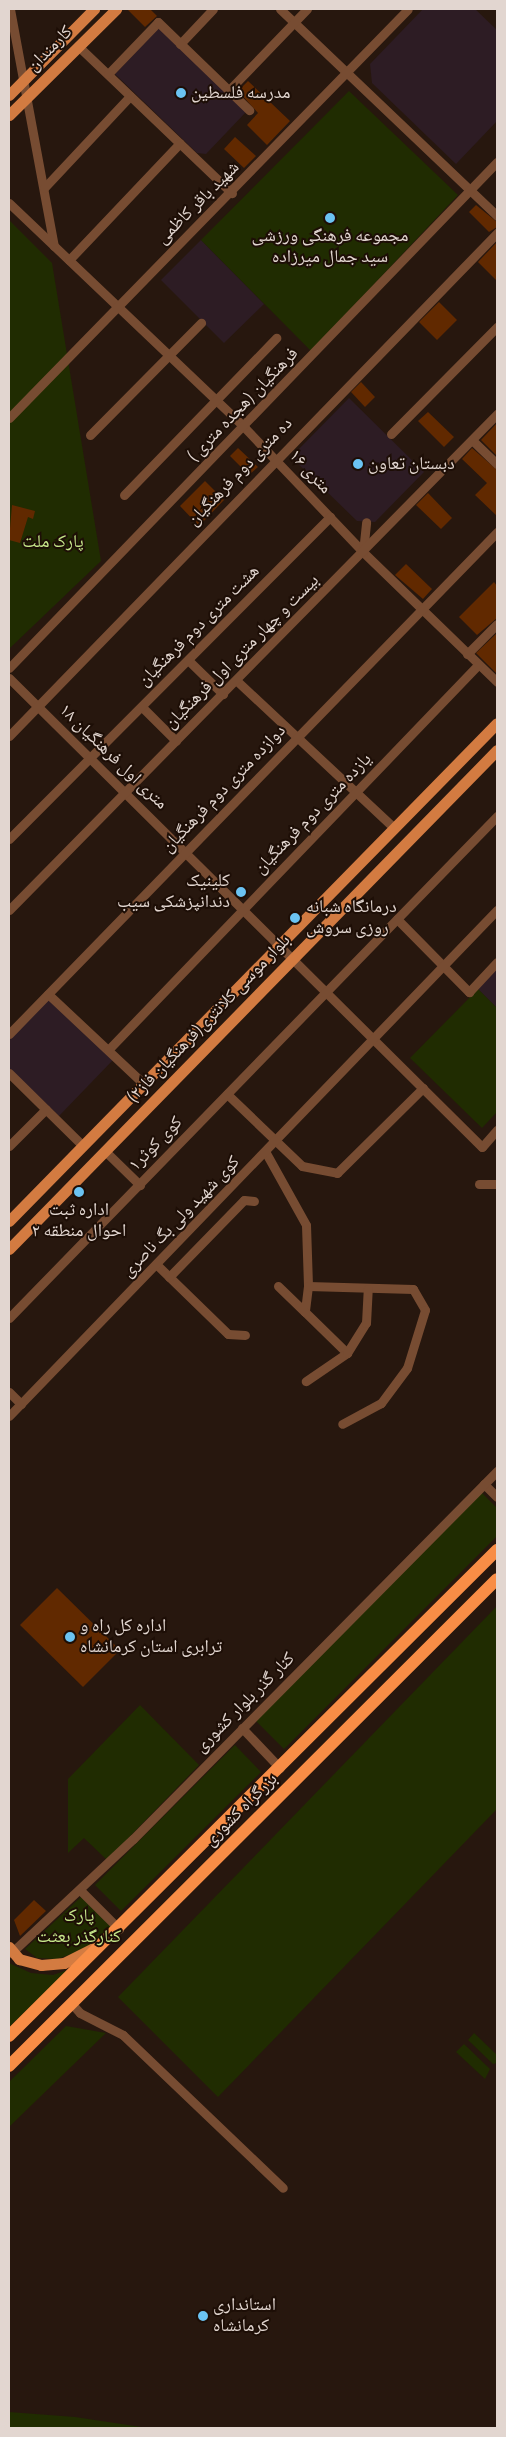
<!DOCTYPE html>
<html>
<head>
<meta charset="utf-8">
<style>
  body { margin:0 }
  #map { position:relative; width:506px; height:2437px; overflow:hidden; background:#27170e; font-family:"Source Sans 3","Noto Naskh Arabic",sans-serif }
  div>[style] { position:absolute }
  .education>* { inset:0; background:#2d1c24 }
  .green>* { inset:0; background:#202c01 }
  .building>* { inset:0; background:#612900 }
  .minor>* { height:9px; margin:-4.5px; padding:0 4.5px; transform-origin:4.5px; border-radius:4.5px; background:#774c32 }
  .major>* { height:11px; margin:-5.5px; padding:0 5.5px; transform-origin:5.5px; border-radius:5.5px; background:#d37b41 }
  .highway>* { height:12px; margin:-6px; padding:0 6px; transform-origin:6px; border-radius:6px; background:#f88d46 }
  .dots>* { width:14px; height:14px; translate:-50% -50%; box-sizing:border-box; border:2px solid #1d0e06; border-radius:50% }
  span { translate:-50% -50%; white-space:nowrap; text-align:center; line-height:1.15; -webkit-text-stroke:4px #1d0e06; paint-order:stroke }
  .street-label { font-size:18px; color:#e2d6d0 }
  .poi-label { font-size:18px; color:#e2d6d0 }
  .left { translate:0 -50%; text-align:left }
  .right { translate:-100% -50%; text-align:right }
  .park-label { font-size:18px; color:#c6e78a }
  .frame { position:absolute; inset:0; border:10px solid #e2d6d0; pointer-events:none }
</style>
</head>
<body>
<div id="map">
  <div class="education">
    <div style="clip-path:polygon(423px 9px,475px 9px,497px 30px,497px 121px,456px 164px,372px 83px,370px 64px)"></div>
    <div style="clip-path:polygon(159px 28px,246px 112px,206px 154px,197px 153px,115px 74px)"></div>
    <div style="clip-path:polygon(201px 240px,264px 304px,224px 343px,161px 280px)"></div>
    <div style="clip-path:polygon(349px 398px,424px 472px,375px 522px,357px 521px,291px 457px)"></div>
    <div style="clip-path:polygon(497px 969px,497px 1008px,478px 989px)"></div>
    <div style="clip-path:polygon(49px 998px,113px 1060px,59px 1116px,9px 1068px,9px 1039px)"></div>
  </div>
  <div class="green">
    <div style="clip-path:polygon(349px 91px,458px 195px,311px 351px,201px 240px)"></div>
    <div style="clip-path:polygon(9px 220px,52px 263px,101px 561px,10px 648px)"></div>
    <div style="clip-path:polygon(478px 989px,497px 1008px,497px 1112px,482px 1128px,410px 1058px)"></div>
    <div style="clip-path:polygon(481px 1492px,497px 1508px,497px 1536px,284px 1749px,254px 1719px)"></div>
    <div style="clip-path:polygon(497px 1606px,497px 1809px,218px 2097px,118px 1997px)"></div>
    <div style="clip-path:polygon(140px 1705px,199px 1765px,107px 1860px,84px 1838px,68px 1853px,68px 1779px)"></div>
    <div style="clip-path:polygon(235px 1745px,261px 1772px,121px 1911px,95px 1885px)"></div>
    <div style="clip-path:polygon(81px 1897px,112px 1928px,84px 1950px,57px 1959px,37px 1958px,25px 1949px)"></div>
    <div style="clip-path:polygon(9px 1963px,31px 1973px,53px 1975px,68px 1970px,9px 2027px)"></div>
    <div style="clip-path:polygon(66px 2026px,106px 2033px,9px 2127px,9px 2082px)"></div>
    <div style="clip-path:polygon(474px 2033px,497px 2055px,497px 2063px,493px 2064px,468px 2040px)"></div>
    <div style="clip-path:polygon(464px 2044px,490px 2069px,485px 2079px,456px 2052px)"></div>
    <div style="clip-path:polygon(9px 2412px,75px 2417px,148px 2428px,9px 2428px)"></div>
  </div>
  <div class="building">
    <div style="clip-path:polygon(127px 9px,150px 9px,157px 16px,145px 27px)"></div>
    <div style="clip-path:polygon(248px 81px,290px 121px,267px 145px,247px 125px,258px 113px,238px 91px)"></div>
    <div style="clip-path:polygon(235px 137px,256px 156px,244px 168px,224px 149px)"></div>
    <div style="clip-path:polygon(476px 205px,497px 222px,497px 227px,489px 232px,469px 212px)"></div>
    <div style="clip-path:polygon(497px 242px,497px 281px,478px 262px)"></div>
    <div style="clip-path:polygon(439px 302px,457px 320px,437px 340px,419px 322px)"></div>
    <div style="clip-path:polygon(361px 382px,375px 397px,365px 407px,351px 392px)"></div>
    <div style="clip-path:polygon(428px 412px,454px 437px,444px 447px,418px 421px)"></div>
    <div style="clip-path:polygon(497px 423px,497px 456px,481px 440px)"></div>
    <div style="clip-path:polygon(238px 448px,258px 467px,249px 475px,230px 456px)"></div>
    <div style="clip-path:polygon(472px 448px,497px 470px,497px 516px,475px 495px,487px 483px,462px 459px)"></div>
    <div style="clip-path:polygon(205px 481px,224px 500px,199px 526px,180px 506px)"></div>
    <div style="clip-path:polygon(428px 493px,452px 518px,441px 529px,416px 505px)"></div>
    <div style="clip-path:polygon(12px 505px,35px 511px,33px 519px,28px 517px,20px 543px,9px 540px)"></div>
    <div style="clip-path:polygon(406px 564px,432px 589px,423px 599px,395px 575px)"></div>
    <div style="clip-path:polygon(494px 582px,497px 586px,497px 618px,477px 635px,459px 617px)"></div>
    <div style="clip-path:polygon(497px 633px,497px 674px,476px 653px)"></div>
    <div style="clip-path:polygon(57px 1588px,120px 1650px,83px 1687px,20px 1625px)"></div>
    <div style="clip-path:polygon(34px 1900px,46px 1911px,20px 1936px,14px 1920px)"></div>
  </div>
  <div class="minor">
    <div style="left:10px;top:9px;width:241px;rotate:79.5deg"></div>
    <div style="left:280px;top:9px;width:300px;rotate:43.6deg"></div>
    <div style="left:180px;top:44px;width:48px;rotate:-46.7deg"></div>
    <div style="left:78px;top:46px;width:213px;rotate:43.7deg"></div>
    <div style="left:108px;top:74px;width:72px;rotate:-46.1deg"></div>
    <div style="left:158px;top:22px;width:127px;rotate:44deg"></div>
    <div style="left:228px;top:91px;width:114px;rotate:-46.1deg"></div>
    <div style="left:44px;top:188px;width:126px;rotate:-46.9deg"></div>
    <div style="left:9px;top:203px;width:326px;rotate:43.6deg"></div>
    <div style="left:245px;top:428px;width:171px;rotate:46.4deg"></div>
    <div style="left:363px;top:552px;width:187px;rotate:44.1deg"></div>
    <div style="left:69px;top:260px;width:161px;rotate:-46.5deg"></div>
    <div style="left:9px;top:418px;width:571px;rotate:-45.71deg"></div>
    <div style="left:391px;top:434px;width:151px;rotate:-45.3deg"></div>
    <div style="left:90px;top:435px;width:158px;rotate:-45.3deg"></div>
    <div style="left:472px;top:440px;width:35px;rotate:44deg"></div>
    <div style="left:124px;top:495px;width:219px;rotate:-45.9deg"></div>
    <div style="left:363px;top:552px;width:30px;rotate:-84deg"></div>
    <div style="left:467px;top:654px;width:42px;rotate:-45deg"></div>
    <div style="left:188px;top:660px;width:49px;rotate:44.2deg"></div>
    <div style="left:9px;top:668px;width:703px;rotate:-46.04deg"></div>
    <div style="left:9px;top:678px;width:666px;rotate:44.76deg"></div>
    <div style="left:482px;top:1147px;width:23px;rotate:-49deg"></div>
    <div style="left:237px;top:681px;width:215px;rotate:43.1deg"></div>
    <div style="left:142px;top:707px;width:48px;rotate:45deg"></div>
    <div style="left:9px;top:736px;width:701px;rotate:-45.87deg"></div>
    <div style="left:9px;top:839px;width:455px;rotate:-45.1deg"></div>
    <div style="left:9px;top:910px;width:696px;rotate:-45.47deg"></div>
    <div style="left:397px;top:919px;width:103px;rotate:45.4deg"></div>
    <div style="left:469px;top:992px;width:41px;rotate:-47deg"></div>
    <div style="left:48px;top:994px;width:132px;rotate:43.2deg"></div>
    <div style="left:9px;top:1034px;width:700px;rotate:-45.81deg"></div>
    <div style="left:108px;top:1050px;width:534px;rotate:-46.14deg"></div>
    <div style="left:9px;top:1073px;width:104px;rotate:44.6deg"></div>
    <div style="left:227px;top:1094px;width:104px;rotate:43.8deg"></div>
    <div style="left:302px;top:1166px;width:36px;rotate:11deg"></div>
    <div style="left:337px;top:1173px;width:121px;rotate:-44.7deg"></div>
    <div style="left:9px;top:1146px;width:52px;rotate:-45deg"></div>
    <div style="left:105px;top:1151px;width:49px;rotate:44.2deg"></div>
    <div style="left:266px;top:1153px;width:82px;rotate:60.9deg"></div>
    <div style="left:306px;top:1225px;width:61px;rotate:88.1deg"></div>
    <div style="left:308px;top:1286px;width:26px;rotate:97deg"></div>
    <div style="left:305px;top:1312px;width:59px;rotate:44.3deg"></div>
    <div style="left:347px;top:1353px;width:50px;rotate:145.7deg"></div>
    <div style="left:479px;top:1184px;width:18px"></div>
    <div style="left:157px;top:1265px;width:99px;rotate:44.2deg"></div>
    <div style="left:228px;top:1334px;width:17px;rotate:3deg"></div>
    <div style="left:169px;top:1277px;width:107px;rotate:-45.8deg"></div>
    <div style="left:244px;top:1200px;width:10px;rotate:6deg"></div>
    <div style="left:278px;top:1286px;width:37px;rotate:44deg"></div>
    <div style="left:308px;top:1286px;width:105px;rotate:1.6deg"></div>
    <div style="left:413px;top:1289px;width:24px;rotate:60deg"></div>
    <div style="left:425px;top:1310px;width:61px;rotate:107.2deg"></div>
    <div style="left:407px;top:1368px;width:44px;rotate:126.6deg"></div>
    <div style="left:381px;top:1403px;width:44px;rotate:151.7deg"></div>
    <div style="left:9px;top:1318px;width:700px;rotate:-45.81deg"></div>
    <div style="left:347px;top:1353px;width:36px;rotate:-58deg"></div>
    <div style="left:366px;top:1323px;width:34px;rotate:-87deg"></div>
    <div style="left:9px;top:1392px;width:17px;rotate:45deg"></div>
    <div style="left:9px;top:1416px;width:703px;rotate:-46.04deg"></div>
    <div style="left:484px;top:1484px;width:18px;rotate:45deg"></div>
    <div style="left:242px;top:1728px;width:55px;rotate:46.5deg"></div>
    <div style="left:81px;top:1891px;width:54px;rotate:45deg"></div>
    <div style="left:11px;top:1953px;width:167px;rotate:-43.1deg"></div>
    <div style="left:133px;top:1839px;width:518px;rotate:-45.31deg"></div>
    <div style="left:72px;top:2004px;width:12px;rotate:48deg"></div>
    <div style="left:80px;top:2013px;width:48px;rotate:27.1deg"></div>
    <div style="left:123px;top:2035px;width:221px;rotate:43.7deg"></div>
  </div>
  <div class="major">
    <div style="left:9px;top:95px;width:121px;rotate:-45.3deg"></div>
    <div style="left:9px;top:115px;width:151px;rotate:-44.7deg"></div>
    <div style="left:9px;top:1221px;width:697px;rotate:-45.58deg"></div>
    <div style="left:9px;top:1249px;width:698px;rotate:-45.64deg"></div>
    <div style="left:9px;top:1947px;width:16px;rotate:50deg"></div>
    <div style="left:19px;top:1959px;width:23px;rotate:15deg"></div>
    <div style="left:41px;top:1965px;width:23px;rotate:-5deg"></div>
    <div style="left:64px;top:1963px;width:34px;rotate:-27deg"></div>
  </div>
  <div class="highway">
    <div style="left:9px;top:2036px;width:689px;rotate:-44.88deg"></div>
    <div style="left:9px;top:2066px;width:689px;rotate:-44.94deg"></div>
  </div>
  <div class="dots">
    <div style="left:181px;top:93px;background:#6bc3f2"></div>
    <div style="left:330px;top:218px;background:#6bc3f2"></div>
    <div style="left:358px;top:464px;background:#6bc3f2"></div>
    <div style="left:241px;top:892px;background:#6bc3f2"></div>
    <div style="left:295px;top:918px;background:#6bc3f2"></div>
    <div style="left:79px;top:1192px;background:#6bc3f2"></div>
    <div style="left:70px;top:1637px;background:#6bc3f2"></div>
    <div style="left:203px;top:2316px;background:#6bc3f2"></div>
  </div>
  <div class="street-label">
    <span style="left:50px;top:49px;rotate:-45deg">کارمندان</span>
    <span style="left:198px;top:203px;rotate:-45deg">شهید باقر کاظمی</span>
    <span style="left:243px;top:405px;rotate:-46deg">فرهنگیان (هجده متری )</span>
    <span style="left:240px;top:472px;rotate:-46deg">ده متری دوم فرهنگیان</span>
    <span style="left:310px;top:472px;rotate:47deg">۱۶ متری</span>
    <span style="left:199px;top:626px;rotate:-45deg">هشت متری دوم فرهنگیان</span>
    <span style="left:242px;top:652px;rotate:-45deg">بیست و چهار متری اول فرهنگیان</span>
    <span style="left:113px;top:757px;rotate:44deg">۱۸ متری اول فرهنگیان</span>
    <span style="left:224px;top:789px;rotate:-46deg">دوازده متری دوم فرهنگیان</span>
    <span style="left:313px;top:814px;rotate:-46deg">یازده متری دوم فرهنگیان</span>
    <span style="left:209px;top:1019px;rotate:-46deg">بلوار موسی کلانتری(فرهنگیان فاز۲)</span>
    <span style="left:156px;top:1144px;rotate:-46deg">کوی کوثر۱</span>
    <span style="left:181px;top:1217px;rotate:-46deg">کوی شهید ولی بگ ناصری</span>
    <span style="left:245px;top:1703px;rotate:-45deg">کنار گذر بلوار کشوری</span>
    <span style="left:241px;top:1810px;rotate:-45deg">بزرگراه کشوری</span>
  </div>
  <div class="poi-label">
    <span class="left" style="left:191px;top:93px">مدرسه فلسطین</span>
    <span style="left:330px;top:247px">مجموعه فرهنگی ورزشی<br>سید جمال میرزاده</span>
    <span class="left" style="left:368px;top:464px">دبستان تعاون</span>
    <span class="right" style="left:230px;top:892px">کلینیک<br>دندانپزشکی سیب</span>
    <span class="left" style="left:306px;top:918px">درمانگاه شبانه<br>روزی سروش</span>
    <span style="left:79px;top:1221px">اداره ثبت<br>احوال منطقه ۲</span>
    <span class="left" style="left:80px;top:1637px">اداره کل راه و<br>ترابری استان کرمانشاه</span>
    <span class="left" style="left:213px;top:2316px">استانداری<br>کرمانشاه</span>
  </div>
  <div class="park-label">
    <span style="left:53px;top:542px">پارک ملت</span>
    <span style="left:79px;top:1927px">پارک<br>کنارگذر بعثت</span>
  </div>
  <div class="frame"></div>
</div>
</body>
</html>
